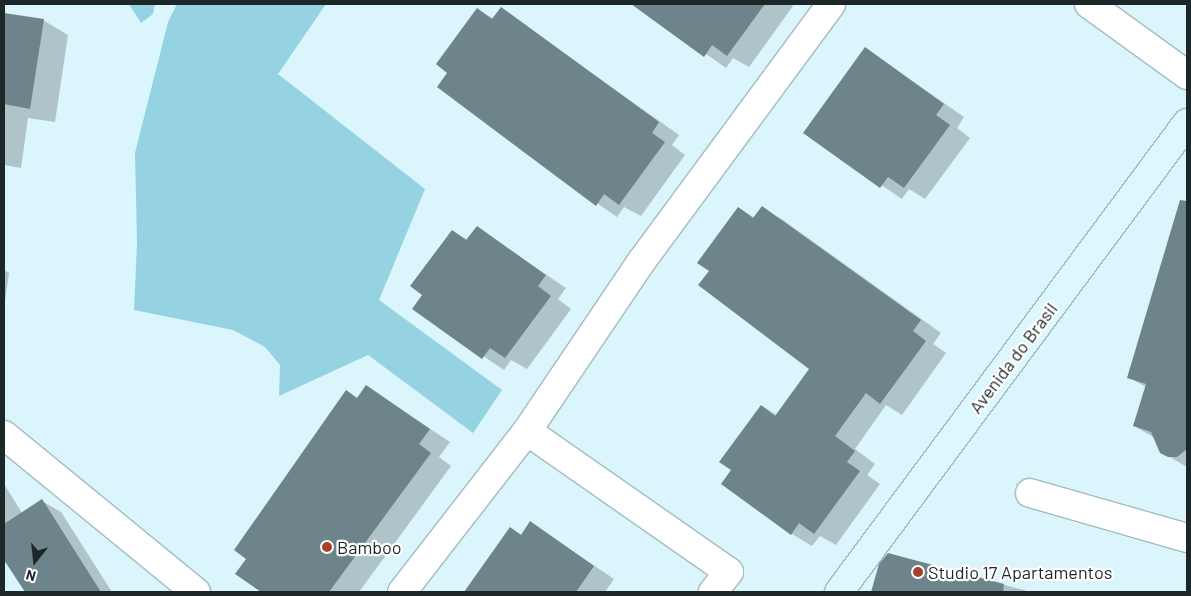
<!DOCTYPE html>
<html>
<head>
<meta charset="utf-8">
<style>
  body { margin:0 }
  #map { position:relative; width:1191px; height:596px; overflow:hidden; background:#dbf5fc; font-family:Barlow,sans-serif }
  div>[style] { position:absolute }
  .green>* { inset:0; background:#95d3e3 }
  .shadow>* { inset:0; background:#0003 }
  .building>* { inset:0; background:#6c848a }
  .roads { filter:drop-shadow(1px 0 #a3bcc3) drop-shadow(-1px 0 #a3bcc3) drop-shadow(0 1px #a3bcc3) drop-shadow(0 -1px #a3bcc3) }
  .street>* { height:28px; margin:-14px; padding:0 14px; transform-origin:14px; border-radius:14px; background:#fff }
  .secondary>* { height:28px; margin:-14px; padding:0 14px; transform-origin:14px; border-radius:14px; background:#dcf7fe }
  .dots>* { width:14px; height:14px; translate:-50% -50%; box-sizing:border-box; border:2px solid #fff; border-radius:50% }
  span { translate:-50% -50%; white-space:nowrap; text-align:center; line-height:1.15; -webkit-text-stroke:4.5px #fff; paint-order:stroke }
  .street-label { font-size:18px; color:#1d2629 }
  .poi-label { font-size:18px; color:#1d2629 }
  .left { translate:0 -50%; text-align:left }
  .frame { position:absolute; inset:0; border:5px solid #1d2629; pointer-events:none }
  .north { position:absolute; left:10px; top:536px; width:50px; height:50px; -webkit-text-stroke:4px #fff; paint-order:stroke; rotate:196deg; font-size:14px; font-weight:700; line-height:20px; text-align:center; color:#1d2629 }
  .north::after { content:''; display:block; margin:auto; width:18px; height:22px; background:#1d2629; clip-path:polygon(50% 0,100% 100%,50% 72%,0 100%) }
</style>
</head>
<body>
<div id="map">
  <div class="green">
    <div style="clip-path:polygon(129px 4px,155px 4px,153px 14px,141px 23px)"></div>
    <div style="clip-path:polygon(177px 4px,326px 4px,278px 74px,425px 189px,379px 300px,502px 390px,473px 433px,368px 355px,279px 396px,280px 365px,265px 347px,233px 330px,134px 310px,137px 243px,135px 153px,168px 22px)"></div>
  </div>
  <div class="shadow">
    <div style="clip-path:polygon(636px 4px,790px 4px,793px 6px,749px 67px,733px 58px,726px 68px)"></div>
    <div style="clip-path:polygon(501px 9px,679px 135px,672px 145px,685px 155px,641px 216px,624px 207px,617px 217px,528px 155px,529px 153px,449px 72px,477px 10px,494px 19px)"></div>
    <div style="clip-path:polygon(4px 14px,43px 20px,68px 35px,55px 122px,28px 118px,21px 168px,4px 165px)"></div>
    <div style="clip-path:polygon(865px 48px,964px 117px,957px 128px,970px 138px,925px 199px,909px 189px,902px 199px,804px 133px)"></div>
    <div style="clip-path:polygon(739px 208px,755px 218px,762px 208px,783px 220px,941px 333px,933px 344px,946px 353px,902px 415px,886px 405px,855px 449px,875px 464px,867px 475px,880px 484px,836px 545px,820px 536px,812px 546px,792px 534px,733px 470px,762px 406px,777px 415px,811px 369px,710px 271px)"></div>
    <div style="clip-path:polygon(477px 228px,566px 288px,558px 299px,571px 309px,527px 369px,511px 360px,504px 370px,414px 309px,424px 295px,453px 231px,468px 240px)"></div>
    <div style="clip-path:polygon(1168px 246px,1187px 252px,1187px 467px,1161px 452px,1155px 438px,1134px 426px,1146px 387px,1128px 377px)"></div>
    <div style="clip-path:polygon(4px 270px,9px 273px,4px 308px)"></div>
    <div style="clip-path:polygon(366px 387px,450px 442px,439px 457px,451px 466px,359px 592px,263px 592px,237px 574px)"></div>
    <div style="clip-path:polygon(4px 484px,22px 513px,42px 501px,61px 512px,112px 592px,26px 592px,4px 557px)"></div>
    <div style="clip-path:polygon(531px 523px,614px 579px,605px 592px,466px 592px,510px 529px,522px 535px)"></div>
    <div style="clip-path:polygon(888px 554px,1031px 592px,873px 592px,880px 565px)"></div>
  </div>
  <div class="building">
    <div style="clip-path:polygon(631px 4px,765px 4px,727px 56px,712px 45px,704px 57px)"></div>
    <div style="clip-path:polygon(501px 7px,659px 122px,652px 133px,665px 142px,619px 205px,604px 194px,596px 206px,437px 87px,447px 73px,436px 64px,477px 8px,492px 19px)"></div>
    <div style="clip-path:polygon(4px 13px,44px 19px,30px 109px,4px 104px)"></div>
    <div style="clip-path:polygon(865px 47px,944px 104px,936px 115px,950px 125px,904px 188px,888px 177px,880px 188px,803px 133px)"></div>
    <div style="clip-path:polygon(1180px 200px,1187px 201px,1187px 449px,1177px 457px,1168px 457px,1160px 453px,1151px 432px,1133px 426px,1146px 384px,1127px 378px)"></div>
    <div style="clip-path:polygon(762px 206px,921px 320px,913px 331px,926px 341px,880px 404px,866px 393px,835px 436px,855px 451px,847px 462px,860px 471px,814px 534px,799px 523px,791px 535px,721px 484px,731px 470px,719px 462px,761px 405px,775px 416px,809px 369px,698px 285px,709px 271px,697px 263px,738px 207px,753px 218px)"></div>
    <div style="clip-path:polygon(477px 226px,546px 275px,538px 286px,551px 296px,505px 358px,490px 348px,482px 359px,412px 309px,422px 295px,410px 286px,452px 230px,466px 240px)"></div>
    <div style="clip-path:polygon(366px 385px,430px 429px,419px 444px,431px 453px,329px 592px,261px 592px,235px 574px,246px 559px,234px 550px,346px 390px,357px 398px)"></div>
    <div style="clip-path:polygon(42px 499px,101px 592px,25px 592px,4px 560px,4px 524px)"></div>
    <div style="clip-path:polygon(530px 521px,594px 566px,576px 592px,464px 592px,510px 527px,521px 535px)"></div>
    <div style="clip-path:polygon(888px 553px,1004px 584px,1003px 592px,871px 592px,879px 564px)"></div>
  </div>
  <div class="roads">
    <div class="street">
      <div style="left:1089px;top:4px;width:121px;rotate:35.9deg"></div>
      <div style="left:527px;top:431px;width:246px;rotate:34.9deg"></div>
      <div style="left:729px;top:572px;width:26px;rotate:129deg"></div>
      <div style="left:4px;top:435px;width:248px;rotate:39.3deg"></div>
      <div style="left:1030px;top:493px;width:163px;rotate:16deg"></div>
      <div style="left:402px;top:592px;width:204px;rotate:-52.2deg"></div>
      <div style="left:527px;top:431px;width:204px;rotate:-56deg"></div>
      <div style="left:641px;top:262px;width:320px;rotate:-53.6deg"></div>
    </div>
    <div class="secondary">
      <div style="left:839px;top:592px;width:584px;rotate:-53.42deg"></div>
    </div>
  </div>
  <div class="dots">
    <div style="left:327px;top:547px;background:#a94025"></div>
    <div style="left:918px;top:572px;background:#a94025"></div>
  </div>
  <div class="street-label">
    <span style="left:1013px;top:358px;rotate:-53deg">Avenida do Brasil</span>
  </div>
  <div class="poi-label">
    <span class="left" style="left:337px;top:547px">Bamboo</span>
    <span class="left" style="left:928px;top:572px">Studio 17 Apartamentos</span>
  </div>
  <div class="frame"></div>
  <div class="north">N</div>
</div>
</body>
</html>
